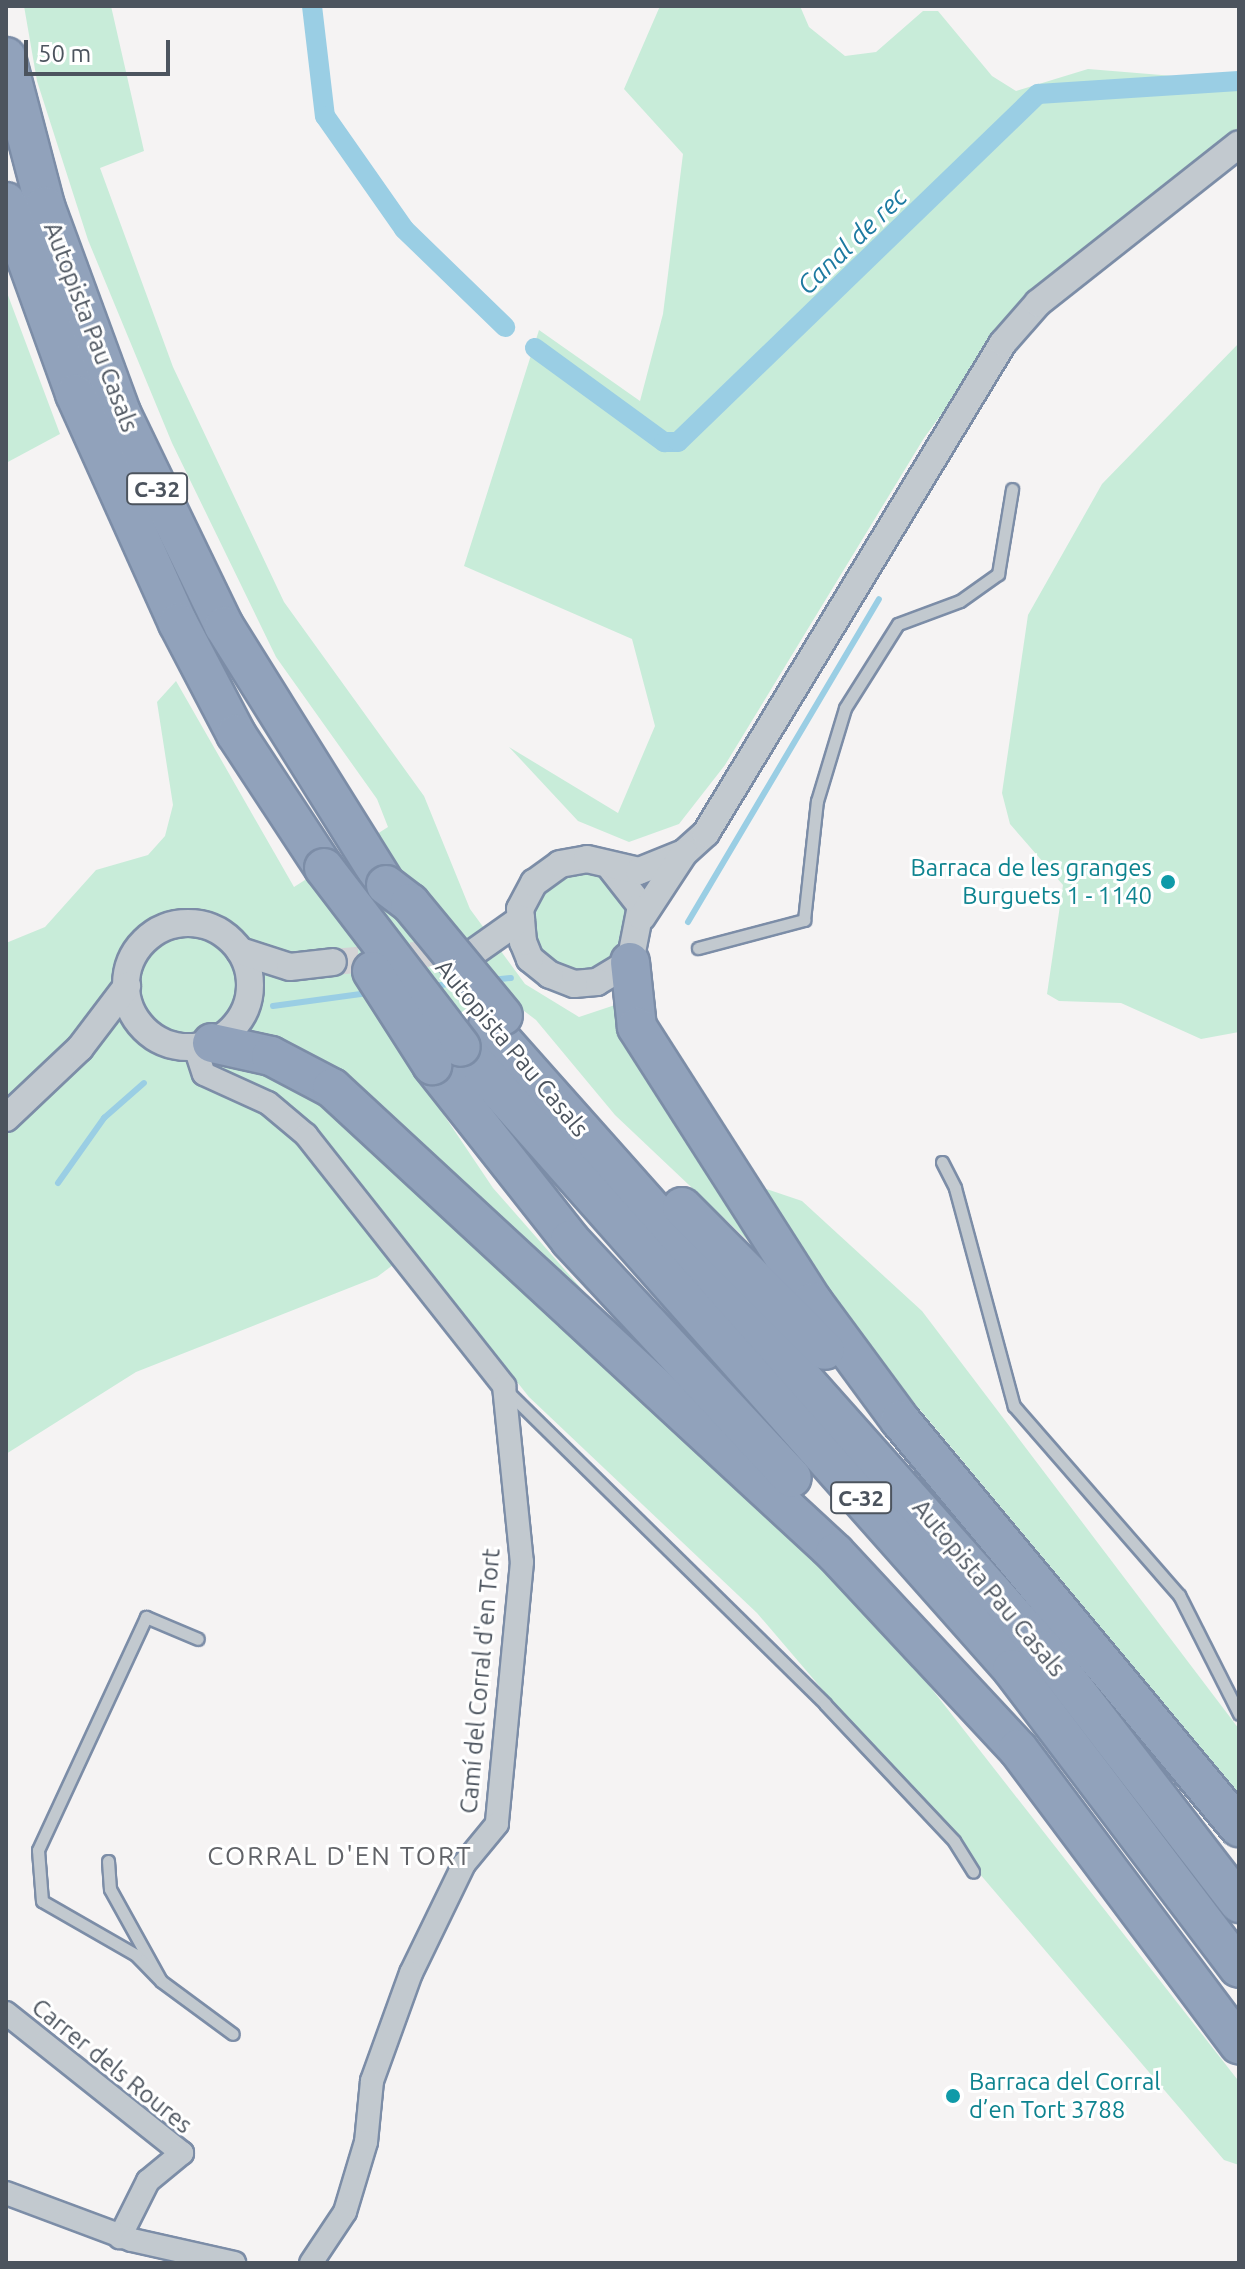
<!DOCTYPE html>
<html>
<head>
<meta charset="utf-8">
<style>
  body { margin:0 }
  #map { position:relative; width:1245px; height:2269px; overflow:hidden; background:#f5f3f3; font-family:Ubuntu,sans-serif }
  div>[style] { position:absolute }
  .green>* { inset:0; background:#c8ecd9 }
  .round { border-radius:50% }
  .stream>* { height:6px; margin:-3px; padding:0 3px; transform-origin:3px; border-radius:3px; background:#9acee4 }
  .canal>* { height:20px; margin:-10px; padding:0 10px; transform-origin:10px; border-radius:10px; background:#9acee4 }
  .tertiary-tunnel>* { height:26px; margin-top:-13px; transform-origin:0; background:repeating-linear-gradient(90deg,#d3d3d5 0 26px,transparent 0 39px) }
  .roads { filter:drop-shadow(2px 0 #7c8da7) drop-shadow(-2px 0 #7c8da7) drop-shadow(0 2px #7c8da7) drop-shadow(0 -2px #7c8da7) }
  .service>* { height:11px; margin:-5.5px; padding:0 5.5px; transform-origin:5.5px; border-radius:5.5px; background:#c2c9cf }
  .minor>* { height:22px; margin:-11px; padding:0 11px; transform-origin:11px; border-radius:11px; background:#c2c9cf }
  .tertiary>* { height:26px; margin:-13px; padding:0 13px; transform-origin:13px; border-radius:13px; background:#c2c9cf }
  .tertiary>.ring { margin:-13px; padding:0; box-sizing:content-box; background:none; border:26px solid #c2c9cf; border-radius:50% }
  .motorway>* { height:38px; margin:-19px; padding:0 19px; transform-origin:19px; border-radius:19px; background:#91a2bb }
  .bridges { filter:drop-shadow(2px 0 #7c8da7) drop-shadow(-2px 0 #7c8da7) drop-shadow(0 2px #7c8da7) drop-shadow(0 -2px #7c8da7) }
  .motorway-bridge>* { height:38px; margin:-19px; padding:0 19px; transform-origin:19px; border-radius:19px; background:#91a2bb }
  .dots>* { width:22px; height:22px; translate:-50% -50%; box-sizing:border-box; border:4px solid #fff; border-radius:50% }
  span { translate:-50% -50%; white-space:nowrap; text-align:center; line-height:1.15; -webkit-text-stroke:6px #fff; paint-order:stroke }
  .shield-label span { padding:2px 6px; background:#fff; border:2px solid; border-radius:6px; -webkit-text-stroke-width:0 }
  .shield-label { font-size:22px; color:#4c545e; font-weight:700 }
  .street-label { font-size:24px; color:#4c545e }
  .culture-label { font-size:24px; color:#0d838f }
  .right { translate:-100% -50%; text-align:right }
  .left { translate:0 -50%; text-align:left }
  .water-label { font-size:26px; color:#1d7aa1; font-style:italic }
  .neighbourhood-label { font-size:26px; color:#606267; letter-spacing:2px }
  .frame { position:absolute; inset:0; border:8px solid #4c545e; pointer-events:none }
  .scale { position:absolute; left:24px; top:40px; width:146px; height:36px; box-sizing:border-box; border:4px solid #4c545e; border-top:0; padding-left:10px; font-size:24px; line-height:28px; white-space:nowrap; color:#4c545e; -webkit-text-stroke:6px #fff; paint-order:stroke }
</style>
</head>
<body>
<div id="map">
  <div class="green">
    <div style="clip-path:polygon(24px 6px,111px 6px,144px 151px,100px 168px,173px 367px,284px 602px,424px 796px,470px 909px,525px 984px,579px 1017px,618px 1004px,719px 1173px,802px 1201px,922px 1311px,1239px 1729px,1239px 1794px,897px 1382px,615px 1115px,536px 1020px,515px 1004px,481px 1003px,436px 1042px,415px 1072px,493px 1188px,924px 1679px,1237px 2079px,1239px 2165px,1224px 2160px,757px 1613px,529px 1397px,413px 1250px,377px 1277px,136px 1372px,6px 1454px,6px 943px,45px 927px,96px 870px,148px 855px,165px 836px,173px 805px,157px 702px,176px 681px,294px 887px,388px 827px,377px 799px,276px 657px,172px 443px,88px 240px,37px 81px)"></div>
    <div style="clip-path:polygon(660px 6px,800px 6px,809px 27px,845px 56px,876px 52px,923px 11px,938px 11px,992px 76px,1016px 91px,1088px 69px,1198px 78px,1239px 73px,1239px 127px,1016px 312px,924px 438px,725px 765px,679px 824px,629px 842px,578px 821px,509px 747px,618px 813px,655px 726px,632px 639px,464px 566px,539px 330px,640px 401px,663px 314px,683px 154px,624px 89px)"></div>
    <div style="clip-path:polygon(6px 290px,60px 434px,6px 463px)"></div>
    <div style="clip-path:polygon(1239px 343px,1239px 1032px,1201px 1039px,1121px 1003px,1059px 1001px,1047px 994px,1063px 885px,1010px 824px,1002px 793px,1028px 615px,1102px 484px)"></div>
    <div class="round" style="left:532px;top:873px;width:98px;height:98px"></div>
  </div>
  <div class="stream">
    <div style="left:688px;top:922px;width:375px;rotate:-59.4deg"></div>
    <div style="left:491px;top:980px;width:20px;rotate:-6deg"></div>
    <div style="left:431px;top:986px;width:29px;rotate:-6deg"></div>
    <div style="left:273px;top:1006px;width:96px;rotate:-7.8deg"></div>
    <div style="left:58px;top:1183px;width:80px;rotate:-54.7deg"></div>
    <div style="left:104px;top:1118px;width:53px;rotate:-41.2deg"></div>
  </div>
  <div class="canal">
    <div style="left:312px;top:6px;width:111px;rotate:83.3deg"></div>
    <div style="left:325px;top:116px;width:138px;rotate:55deg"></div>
    <div style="left:404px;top:229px;width:141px;rotate:44.1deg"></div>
    <div style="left:535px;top:348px;width:160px;rotate:36.1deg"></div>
    <div style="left:664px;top:442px;width:14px"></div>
    <div style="left:678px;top:442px;width:501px;rotate:-44.03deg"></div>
    <div style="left:1038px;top:94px;width:201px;rotate:-3.7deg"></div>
  </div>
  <div class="tertiary-tunnel">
    <div style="left:333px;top:962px;width:129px;rotate:-4.9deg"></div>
  </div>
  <div class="roads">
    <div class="service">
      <div style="left:698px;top:948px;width:110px;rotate:-14.8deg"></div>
      <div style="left:804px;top:920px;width:120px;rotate:-83.8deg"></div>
      <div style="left:817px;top:801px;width:97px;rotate:-73.2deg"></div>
      <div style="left:845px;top:708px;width:99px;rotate:-57.8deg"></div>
      <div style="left:898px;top:624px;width:66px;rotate:-20.4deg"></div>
      <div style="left:960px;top:601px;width:47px;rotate:-35.4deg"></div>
      <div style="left:998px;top:574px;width:86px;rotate:-80.6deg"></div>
      <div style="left:942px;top:1162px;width:29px;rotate:63deg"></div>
      <div style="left:955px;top:1188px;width:226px;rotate:74.9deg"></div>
      <div style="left:1014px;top:1406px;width:251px;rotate:48.9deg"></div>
      <div style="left:1179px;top:1595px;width:133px;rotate:63.2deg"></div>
      <div style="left:509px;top:1393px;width:443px;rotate:44.5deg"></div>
      <div style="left:825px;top:1704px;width:188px;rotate:46.7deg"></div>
      <div style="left:954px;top:1841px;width:36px;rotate:58deg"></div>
      <div style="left:108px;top:1861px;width:28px;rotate:86deg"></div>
      <div style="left:110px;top:1889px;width:105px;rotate:61deg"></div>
      <div style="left:161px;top:1981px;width:89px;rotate:36.4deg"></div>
      <div style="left:161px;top:1981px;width:36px;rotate:-134deg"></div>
      <div style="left:136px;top:1955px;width:108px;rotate:-150.1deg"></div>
      <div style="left:42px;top:1901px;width:51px;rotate:-94.5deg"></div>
      <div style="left:38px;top:1850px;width:257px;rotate:-65.1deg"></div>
      <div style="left:146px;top:1617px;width:56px;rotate:22.9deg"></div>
    </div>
    <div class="minor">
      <div style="left:195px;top:1047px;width:28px;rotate:72deg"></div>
      <div style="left:204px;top:1074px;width:70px;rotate:24.4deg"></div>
      <div style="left:268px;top:1103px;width:50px;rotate:40.1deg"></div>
      <div style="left:306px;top:1135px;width:320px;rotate:51.7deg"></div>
      <div style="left:504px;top:1386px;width:177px;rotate:84.2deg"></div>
      <div style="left:522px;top:1562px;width:263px;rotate:95.5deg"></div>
      <div style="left:497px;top:1824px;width:52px;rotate:129.5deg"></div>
      <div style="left:464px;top:1864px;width:121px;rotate:115.9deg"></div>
      <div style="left:411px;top:1973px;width:115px;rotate:109.9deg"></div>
      <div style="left:372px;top:2081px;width:61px;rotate:95.6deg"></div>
      <div style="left:366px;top:2142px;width:73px;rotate:106.7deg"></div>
      <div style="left:345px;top:2212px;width:61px;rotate:123.7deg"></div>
      <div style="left:6px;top:2013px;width:225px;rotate:38.5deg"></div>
      <div style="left:182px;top:2153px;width:44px;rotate:140.5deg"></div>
      <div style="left:148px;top:2181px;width:63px;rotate:116.6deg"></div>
      <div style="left:6px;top:2193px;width:134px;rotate:20.5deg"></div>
      <div style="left:132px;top:2240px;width:105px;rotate:12.7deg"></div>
    </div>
    <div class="tertiary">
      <div style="left:612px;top:869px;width:47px;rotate:51.9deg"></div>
      <div style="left:641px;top:906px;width:57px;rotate:101.1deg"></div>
      <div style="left:630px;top:962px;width:39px;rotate:149deg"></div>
      <div style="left:597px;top:982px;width:23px;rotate:175deg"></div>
      <div style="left:574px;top:984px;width:26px;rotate:-159deg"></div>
      <div style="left:550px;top:975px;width:26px;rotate:-141deg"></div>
      <div style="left:530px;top:959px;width:18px;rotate:-112deg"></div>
      <div style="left:523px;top:942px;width:33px;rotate:-95deg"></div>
      <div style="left:520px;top:909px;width:30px;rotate:-62deg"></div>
      <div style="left:534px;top:883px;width:32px;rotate:-36deg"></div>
      <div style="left:560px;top:864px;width:27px;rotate:-10deg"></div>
      <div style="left:587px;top:859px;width:53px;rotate:13deg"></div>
      <div style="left:639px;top:871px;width:48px;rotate:-21.8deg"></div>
      <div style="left:684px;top:853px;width:30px;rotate:-42deg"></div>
      <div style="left:706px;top:833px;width:573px;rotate:-58.78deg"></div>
      <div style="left:1003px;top:343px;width:53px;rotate:-48.8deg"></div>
      <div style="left:1038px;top:303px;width:256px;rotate:-38.3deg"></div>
      <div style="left:642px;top:917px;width:77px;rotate:-56.7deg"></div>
      <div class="ring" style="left:126px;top:923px;width:98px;height:98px"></div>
      <div style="left:477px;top:950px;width:54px;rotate:-35.2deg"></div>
      <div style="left:240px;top:951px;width:52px;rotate:17.7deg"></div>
      <div style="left:290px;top:967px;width:43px;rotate:-6.6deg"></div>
      <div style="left:6px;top:1118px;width:102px;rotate:-43.4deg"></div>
      <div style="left:80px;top:1048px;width:78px;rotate:-52.8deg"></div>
    </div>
    <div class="motorway">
      <div style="left:6px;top:57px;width:154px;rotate:75.3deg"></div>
      <div style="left:45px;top:206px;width:221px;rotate:69.8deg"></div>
      <div style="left:121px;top:413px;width:237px;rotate:64.2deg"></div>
      <div style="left:224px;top:626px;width:305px;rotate:58deg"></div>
      <div style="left:6px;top:202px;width:204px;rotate:70.2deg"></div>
      <div style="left:75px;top:394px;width:251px;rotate:65.8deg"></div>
      <div style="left:178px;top:623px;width:125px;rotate:62.4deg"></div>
      <div style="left:236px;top:734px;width:160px;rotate:56.7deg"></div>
      <div style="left:630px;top:962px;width:65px;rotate:83.9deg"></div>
      <div style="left:637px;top:1027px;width:326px;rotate:57.4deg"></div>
      <div style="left:813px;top:1302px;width:147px;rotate:53.6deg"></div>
      <div style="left:900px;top:1420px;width:530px;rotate:50.21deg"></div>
      <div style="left:488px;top:1025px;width:838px;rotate:48.34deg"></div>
      <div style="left:1045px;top:1651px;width:318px;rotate:52.4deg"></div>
      <div style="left:212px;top:1043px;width:60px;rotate:12.4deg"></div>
      <div style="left:271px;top:1056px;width:69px;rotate:27.7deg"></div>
      <div style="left:332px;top:1088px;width:685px;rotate:42.75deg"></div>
      <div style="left:835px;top:1553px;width:268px;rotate:47deg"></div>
      <div style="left:1018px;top:1749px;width:369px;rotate:53.2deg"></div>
      <div style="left:461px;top:1047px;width:831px;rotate:48.46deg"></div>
      <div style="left:1012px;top:1669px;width:375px;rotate:52.8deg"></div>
      <div style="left:432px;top:1065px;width:223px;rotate:51.7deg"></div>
      <div style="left:570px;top:1240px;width:325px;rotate:47deg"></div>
      <div style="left:682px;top:1207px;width:202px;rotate:45deg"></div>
    </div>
  </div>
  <div class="bridges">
    <div class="motorway-bridge">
      <div style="left:324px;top:868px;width:225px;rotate:52.6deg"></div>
      <div style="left:386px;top:885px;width:30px;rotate:37deg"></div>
      <div style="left:410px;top:903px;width:146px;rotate:50.5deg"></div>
      <div style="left:372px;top:971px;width:112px;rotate:57.4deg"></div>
    </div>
  </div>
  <div class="dots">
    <div style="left:1168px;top:882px;background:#0f9aa8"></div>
    <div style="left:953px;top:2096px;background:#0f9aa8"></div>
  </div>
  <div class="shield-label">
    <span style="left:157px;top:489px">C-32</span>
    <span style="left:861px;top:1498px">C-32</span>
  </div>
  <div class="street-label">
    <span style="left:91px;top:327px;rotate:69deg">Autopista Pau Casals</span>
    <span style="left:512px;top:1048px;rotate:50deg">Autopista Pau Casals</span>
    <span style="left:989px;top:1588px;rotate:50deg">Autopista Pau Casals</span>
    <span style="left:480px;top:1681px;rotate:-85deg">Camí del Corral d'en Tort</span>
    <span style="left:112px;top:2066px;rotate:39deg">Carrer dels Roures</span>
  </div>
  <div class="culture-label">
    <span class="right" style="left:1152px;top:882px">Barraca de les granges<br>Burguets 1 - 1140</span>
    <span class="left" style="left:969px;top:2096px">Barraca del Corral<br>d’en Tort 3788</span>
  </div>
  <div class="water-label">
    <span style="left:852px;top:241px;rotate:-44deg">Canal de rec</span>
  </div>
  <div class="neighbourhood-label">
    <span style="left:340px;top:1856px">CORRAL D'EN TORT</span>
  </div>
  <div class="frame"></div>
  <div class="scale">50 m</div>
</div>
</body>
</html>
